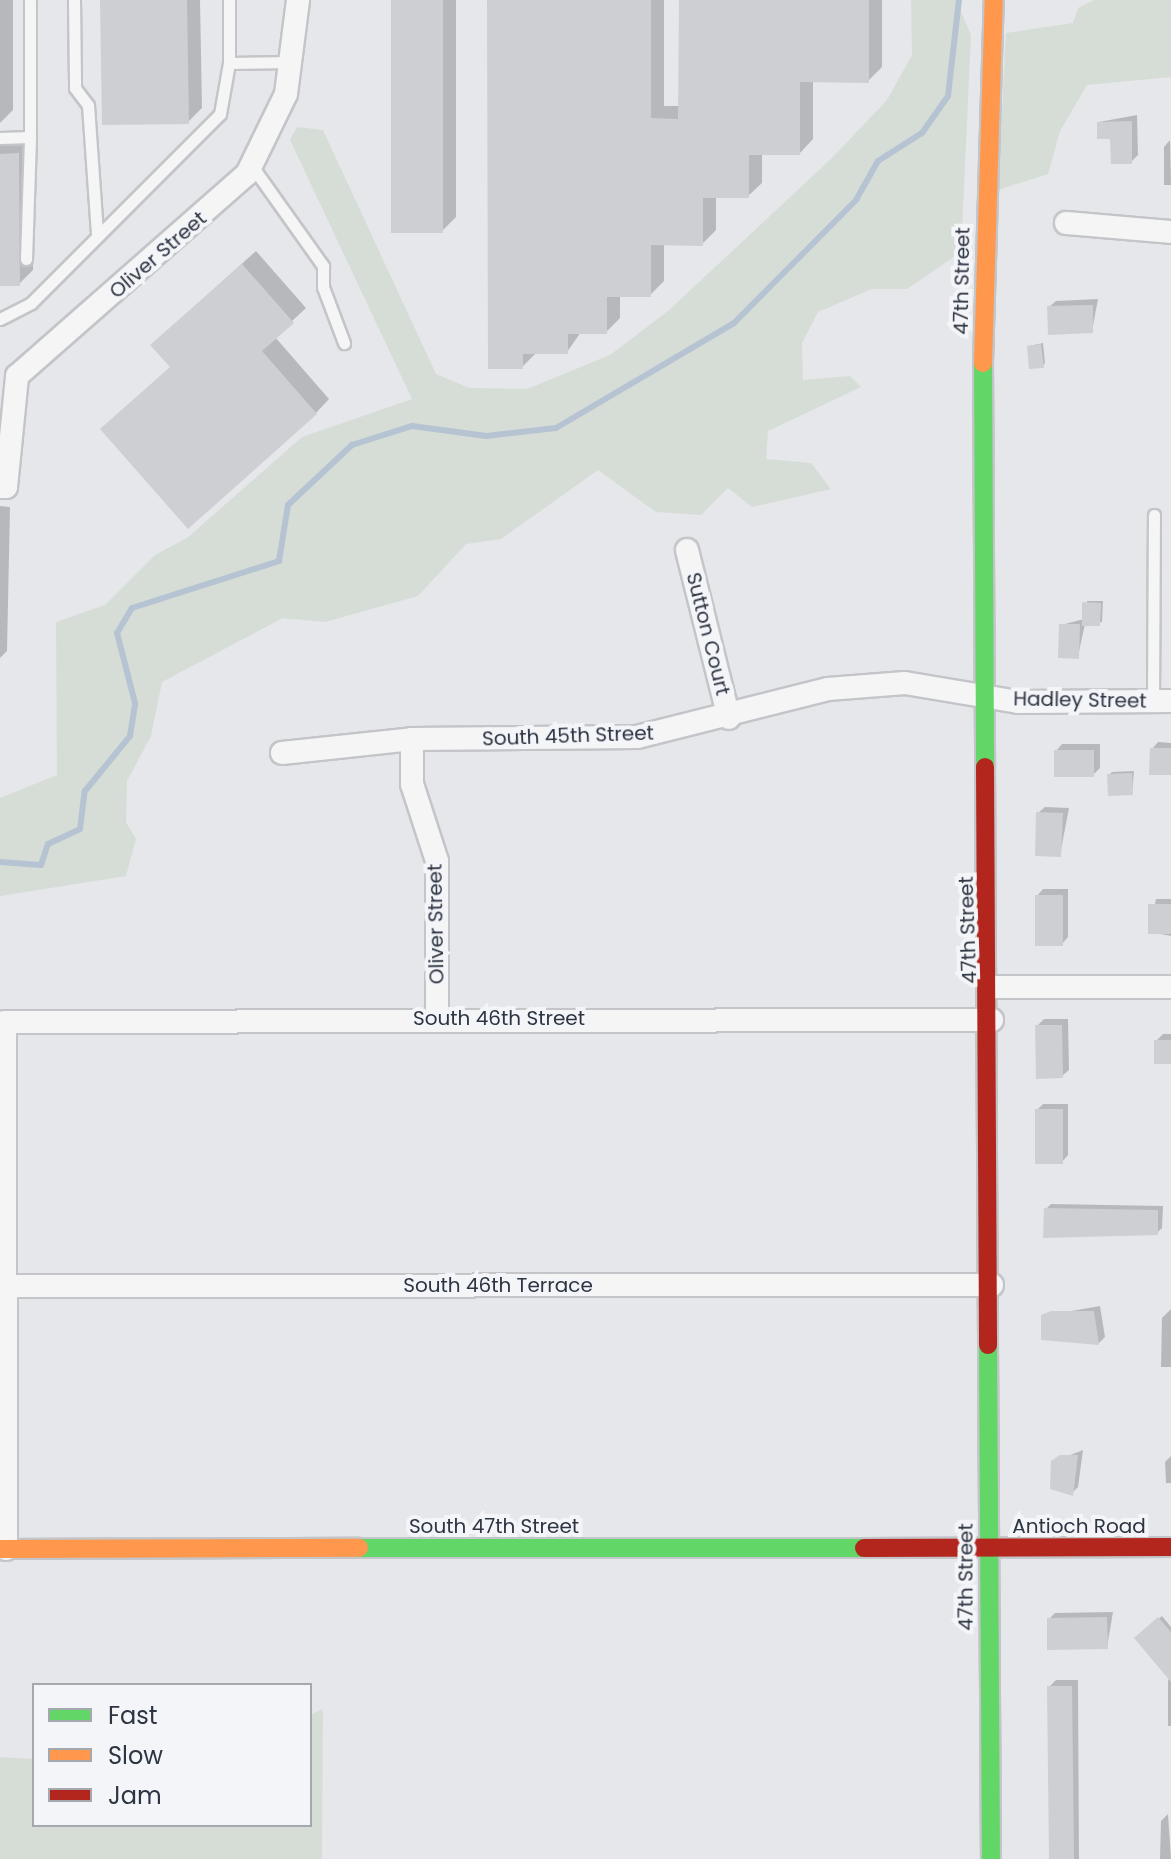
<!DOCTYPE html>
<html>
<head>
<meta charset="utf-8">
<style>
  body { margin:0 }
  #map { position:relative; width:1171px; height:1859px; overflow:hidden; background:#e5e7ea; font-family:Poppins,sans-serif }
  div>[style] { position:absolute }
  .green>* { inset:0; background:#d6ddd6 }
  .shadow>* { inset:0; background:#0003 }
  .stream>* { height:6px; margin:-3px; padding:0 3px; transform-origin:3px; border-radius:3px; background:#b6c3d2 }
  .building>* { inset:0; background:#cecfd2 }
  .roads { filter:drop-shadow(2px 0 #c3c5c8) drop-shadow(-2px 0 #c3c5c8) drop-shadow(0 2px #c3c5c8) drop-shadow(0 -2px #c3c5c8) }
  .lane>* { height:11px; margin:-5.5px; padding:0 5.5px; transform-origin:5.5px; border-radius:5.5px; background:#f5f5f6 }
  .street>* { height:22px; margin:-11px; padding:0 11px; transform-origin:11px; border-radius:11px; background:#f5f5f6 }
  .fast>* { height:18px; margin:-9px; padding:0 9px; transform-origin:9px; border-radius:9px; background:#63d668 }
  .slow>* { height:18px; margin:-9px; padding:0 9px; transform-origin:9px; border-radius:9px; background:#ff974d }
  .jam>* { height:18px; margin:-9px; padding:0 9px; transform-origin:9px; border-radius:9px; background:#b3261e }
  span { translate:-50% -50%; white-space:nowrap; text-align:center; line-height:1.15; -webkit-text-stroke:8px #f4f5f8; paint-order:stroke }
  .street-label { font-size:20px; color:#2d3442 }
  .legend { position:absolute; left:32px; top:1683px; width:280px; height:144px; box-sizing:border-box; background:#f4f5f8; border:2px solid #a4a8af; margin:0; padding:10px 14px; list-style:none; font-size:24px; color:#2d3442 }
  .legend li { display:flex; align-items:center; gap:16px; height:40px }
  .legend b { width:40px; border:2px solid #a4a8af }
</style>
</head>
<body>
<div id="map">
  <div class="green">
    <div style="clip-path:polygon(911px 0,956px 0,971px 35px,961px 252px,907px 289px,872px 289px,818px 312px,802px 343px,803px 380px,850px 376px,861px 387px,768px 431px,766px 459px,811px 463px,831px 489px,752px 507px,728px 488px,701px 515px,656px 512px,598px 470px,501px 539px,466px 544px,418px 596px,325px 622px,283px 618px,162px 682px,151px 736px,127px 781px,126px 822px,136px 839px,126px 876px,0 896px,0 798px,57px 775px,56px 622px,105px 605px,155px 555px,187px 538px,302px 437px,412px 399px,290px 140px,297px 127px,323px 130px,436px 374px,469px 388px,527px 389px,610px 355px,668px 311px,832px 158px,887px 100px,912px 55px)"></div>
    <div style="clip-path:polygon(1094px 0,1171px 0,1171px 77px,1087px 85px,1060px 131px,1048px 174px,998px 190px,1006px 33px,1073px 23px,1078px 8px)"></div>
    <div style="clip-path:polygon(323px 1709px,322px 1859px,0 1859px,0 1757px,34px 1759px,34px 1825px,310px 1825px,310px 1715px)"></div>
  </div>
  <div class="shadow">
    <div style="clip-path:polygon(0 0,13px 0,13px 110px,0 123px)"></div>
    <div style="clip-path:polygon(102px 0,200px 0,202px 108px,188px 122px)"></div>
    <div style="clip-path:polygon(393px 0,456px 0,456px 217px,442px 231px)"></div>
    <div style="clip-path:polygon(489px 0,664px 0,664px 106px,680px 106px,681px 0,882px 0,882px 67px,868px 81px,813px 80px,813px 139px,800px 153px,762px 153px,762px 183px,748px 196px,716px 196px,716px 230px,702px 244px,664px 244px,664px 281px,650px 295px,620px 295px,620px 318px,606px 332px,581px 332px,567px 352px,537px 352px,522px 367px)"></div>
    <div style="clip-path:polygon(1137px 115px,1138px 155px,1131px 162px,1099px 122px)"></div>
    <div style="clip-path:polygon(32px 140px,33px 270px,19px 284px,0 284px,0 141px)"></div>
    <div style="clip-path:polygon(1170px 140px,1171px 185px,1164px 185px,1164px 147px)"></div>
    <div style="clip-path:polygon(256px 251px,306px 308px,275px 337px,329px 399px,316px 413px,172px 367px,166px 332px)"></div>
    <div style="clip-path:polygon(1098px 299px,1092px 331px,1049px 307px,1056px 301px)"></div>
    <div style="clip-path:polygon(1043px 343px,1045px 363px,1043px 366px,1029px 346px)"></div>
    <div style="clip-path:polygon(0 506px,10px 507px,7px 651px,0 658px)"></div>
    <div style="clip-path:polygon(1087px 601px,1103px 601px,1102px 622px,1085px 624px,1078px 656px,1061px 625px,1084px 619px)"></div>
    <div style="clip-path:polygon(1158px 742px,1171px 743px,1171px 773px,1152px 749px)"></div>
    <div style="clip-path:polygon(1062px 744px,1100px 744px,1100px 768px,1093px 775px,1056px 751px)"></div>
    <div style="clip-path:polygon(1134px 771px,1132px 793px,1109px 775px,1112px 772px)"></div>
    <div style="clip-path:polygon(1045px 807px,1069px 808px,1060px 855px,1038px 813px)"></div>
    <div style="clip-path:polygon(1043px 889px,1068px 889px,1068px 937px,1062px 944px,1037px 896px)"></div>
    <div style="clip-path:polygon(1156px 899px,1171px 899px,1171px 936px,1150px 932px)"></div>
    <div style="clip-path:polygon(1044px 1019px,1068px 1019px,1069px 1070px,1062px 1076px,1037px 1026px)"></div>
    <div style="clip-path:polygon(1163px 1034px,1171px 1034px,1171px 1062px,1156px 1041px)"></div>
    <div style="clip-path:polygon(1043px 1104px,1068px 1104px,1068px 1155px,1062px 1162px,1037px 1110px)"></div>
    <div style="clip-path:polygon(1051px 1204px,1163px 1206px,1162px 1228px,1157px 1233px,1046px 1209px)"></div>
    <div style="clip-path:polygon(1100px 1306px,1105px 1337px,1099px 1343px,1043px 1316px)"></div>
    <div style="clip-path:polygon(1171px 1309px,1171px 1367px,1161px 1367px,1162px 1318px)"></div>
    <div style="clip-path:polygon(1083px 1450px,1078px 1487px,1072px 1493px,1053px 1462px)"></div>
    <div style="clip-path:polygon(1171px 1456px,1171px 1483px,1166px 1483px,1165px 1462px)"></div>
    <div style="clip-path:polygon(1113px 1612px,1107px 1647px,1049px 1619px,1055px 1613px)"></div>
    <div style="clip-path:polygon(1162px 1616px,1171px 1627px,1171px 1661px,1136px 1638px)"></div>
    <div style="clip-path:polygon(1171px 1677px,1171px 1726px,1168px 1726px,1168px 1680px)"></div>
    <div style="clip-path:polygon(1056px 1680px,1078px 1680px,1079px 1859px,1050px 1859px,1049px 1687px)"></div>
    <div style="clip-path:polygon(1168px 1814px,1171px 1859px,1160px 1859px,1161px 1821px)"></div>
  </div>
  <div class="stream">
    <div style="left:0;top:862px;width:41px;rotate:4.2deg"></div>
    <div style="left:41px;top:865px;width:22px;rotate:-72deg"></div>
    <div style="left:48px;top:844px;width:35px;rotate:-25deg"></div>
    <div style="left:80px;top:829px;width:38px;rotate:-83deg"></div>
    <div style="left:85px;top:791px;width:71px;rotate:-50.7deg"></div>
    <div style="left:130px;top:736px;width:33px;rotate:-81deg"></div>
    <div style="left:135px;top:703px;width:72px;rotate:-104.4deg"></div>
    <div style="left:117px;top:633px;width:29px;rotate:-59deg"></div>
    <div style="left:132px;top:608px;width:154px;rotate:-17.7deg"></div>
    <div style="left:279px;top:561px;width:57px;rotate:-80.9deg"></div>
    <div style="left:288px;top:505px;width:88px;rotate:-43.2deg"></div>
    <div style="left:352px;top:445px;width:63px;rotate:-17.6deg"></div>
    <div style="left:412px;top:426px;width:75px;rotate:7.7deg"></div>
    <div style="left:486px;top:436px;width:70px;rotate:-6.5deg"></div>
    <div style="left:556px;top:428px;width:207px;rotate:-30.5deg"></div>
    <div style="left:734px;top:323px;width:173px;rotate:-45.2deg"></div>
    <div style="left:856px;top:200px;width:45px;rotate:-60.6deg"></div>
    <div style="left:878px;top:161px;width:52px;rotate:-32.5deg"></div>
    <div style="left:922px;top:133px;width:45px;rotate:-54.9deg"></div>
    <div style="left:948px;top:96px;width:97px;rotate:-83.5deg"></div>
  </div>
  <div class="building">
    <div style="clip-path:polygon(100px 0,187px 0,189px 124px,102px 125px)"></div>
    <div style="clip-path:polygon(391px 0,443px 0,443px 233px,391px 233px)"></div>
    <div style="clip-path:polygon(487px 0,651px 0,651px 118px,678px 119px,679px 0,869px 0,869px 83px,800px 82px,800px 155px,749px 155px,749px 198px,703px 198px,703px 246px,651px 245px,651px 297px,607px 297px,607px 334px,568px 334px,568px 354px,523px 354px,523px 369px,488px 369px)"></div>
    <div style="clip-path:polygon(1132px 121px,1132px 164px,1111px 164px,1110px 139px,1097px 139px,1097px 122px)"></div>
    <div style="clip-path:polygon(19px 153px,20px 286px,0 286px,0 154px)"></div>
    <div style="clip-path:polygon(242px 264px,294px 323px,262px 351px,317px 414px,188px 529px,100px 429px,170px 367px,150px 345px)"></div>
    <div style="clip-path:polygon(1093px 305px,1093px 333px,1048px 335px,1047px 306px)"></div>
    <div style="clip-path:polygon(1041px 344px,1044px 368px,1029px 369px,1027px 346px)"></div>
    <div style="clip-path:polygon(1082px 602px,1101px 603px,1100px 626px,1082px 626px)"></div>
    <div style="clip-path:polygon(1059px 624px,1080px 624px,1079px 659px,1058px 658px)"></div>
    <div style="clip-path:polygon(1150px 748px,1171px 748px,1171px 775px,1149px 775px)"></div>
    <div style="clip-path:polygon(1054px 750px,1094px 750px,1094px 777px,1054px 777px)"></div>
    <div style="clip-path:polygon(1132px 773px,1133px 795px,1108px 796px,1107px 774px)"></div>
    <div style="clip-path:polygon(1036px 812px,1063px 813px,1061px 857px,1035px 856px)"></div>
    <div style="clip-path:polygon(1035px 895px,1063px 895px,1063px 946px,1035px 946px)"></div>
    <div style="clip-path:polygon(1148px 904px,1171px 904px,1171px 934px,1148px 934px)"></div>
    <div style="clip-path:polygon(1035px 1025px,1062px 1025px,1063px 1078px,1036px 1079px)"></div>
    <div style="clip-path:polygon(1154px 1040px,1171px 1040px,1171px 1064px,1154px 1064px)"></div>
    <div style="clip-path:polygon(1035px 1109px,1063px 1109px,1063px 1164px,1035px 1164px)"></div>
    <div style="clip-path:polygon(1044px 1208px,1158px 1210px,1158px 1235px,1043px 1238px)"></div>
    <div style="clip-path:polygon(1051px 1311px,1094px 1311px,1099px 1345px,1041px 1340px,1041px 1315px)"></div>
    <div style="clip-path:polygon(1060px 1455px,1078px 1455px,1073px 1496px,1050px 1489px,1051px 1461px)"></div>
    <div style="clip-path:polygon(1107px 1617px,1108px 1649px,1047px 1650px,1047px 1618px)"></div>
    <div style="clip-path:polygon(1158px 1617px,1171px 1632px,1171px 1682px,1134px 1638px)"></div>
    <div style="clip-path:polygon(1047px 1686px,1072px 1686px,1074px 1859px,1049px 1859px)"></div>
  </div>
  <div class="roads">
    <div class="lane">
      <div style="left:74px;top:0;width:88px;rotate:89.3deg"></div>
      <div style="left:75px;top:88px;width:21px;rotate:53deg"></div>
      <div style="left:88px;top:105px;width:129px;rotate:86deg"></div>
      <div style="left:229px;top:0;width:63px;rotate:90deg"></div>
      <div style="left:0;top:138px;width:30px;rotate:-2deg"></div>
      <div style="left:30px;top:137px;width:137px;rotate:-90deg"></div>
      <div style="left:252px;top:166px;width:123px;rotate:54.6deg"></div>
      <div style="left:323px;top:266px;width:21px;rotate:90deg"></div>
      <div style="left:323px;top:287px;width:60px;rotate:69.4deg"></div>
      <div style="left:26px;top:259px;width:122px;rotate:-88.1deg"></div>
      <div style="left:0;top:319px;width:35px;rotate:-27deg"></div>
      <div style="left:31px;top:303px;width:267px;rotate:-45deg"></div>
      <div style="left:220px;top:114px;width:52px;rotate:-80deg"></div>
      <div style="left:229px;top:63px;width:62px;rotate:-0.9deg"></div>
      <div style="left:1153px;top:701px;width:186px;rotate:-89.7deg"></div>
    </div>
    <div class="street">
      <div style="left:1066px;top:223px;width:105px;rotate:4.9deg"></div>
      <div style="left:0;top:487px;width:6px"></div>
      <div style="left:6px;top:487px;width:112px;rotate:-84.3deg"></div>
      <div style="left:17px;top:376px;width:306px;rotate:-41.3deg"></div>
      <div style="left:247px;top:174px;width:89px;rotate:-64deg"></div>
      <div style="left:286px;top:94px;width:95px;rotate:-82.7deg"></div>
      <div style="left:687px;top:550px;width:173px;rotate:76deg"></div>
      <div style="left:412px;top:739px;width:45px;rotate:90deg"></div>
      <div style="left:412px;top:784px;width:81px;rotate:72deg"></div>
      <div style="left:437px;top:861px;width:157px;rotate:90deg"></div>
      <div style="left:282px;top:753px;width:131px;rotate:-6.1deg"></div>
      <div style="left:412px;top:739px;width:225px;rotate:-0.5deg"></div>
      <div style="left:637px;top:737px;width:197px;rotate:-14.1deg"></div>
      <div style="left:828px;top:689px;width:77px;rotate:-4.5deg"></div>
      <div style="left:905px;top:683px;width:115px;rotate:9.5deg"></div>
      <div style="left:1018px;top:702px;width:153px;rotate:-0.4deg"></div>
      <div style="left:992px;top:987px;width:179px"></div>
      <div style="left:4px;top:1286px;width:988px;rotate:-0.06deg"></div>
      <div style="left:6px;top:1549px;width:527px;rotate:-90.11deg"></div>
      <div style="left:5px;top:1022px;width:987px;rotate:-0.12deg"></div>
    </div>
    <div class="fast">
      <div style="left:983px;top:363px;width:404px;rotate:89.7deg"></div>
      <div style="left:988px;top:1345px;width:514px;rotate:89.67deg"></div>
      <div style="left:359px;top:1548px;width:505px"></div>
    </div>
    <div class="slow">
      <div style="left:983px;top:363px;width:363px;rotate:-88.3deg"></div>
      <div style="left:0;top:1549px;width:359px;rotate:-0.2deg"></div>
    </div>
    <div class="jam">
      <div style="left:985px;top:767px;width:578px;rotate:89.7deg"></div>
      <div style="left:864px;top:1548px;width:307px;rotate:-0.2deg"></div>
    </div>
  </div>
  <div class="street-label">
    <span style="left:158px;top:255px;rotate:-41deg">Oliver Street</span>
    <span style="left:962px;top:281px;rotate:-89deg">47th Street</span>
    <span style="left:708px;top:634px;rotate:76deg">Sutton Court</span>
    <span style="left:1080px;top:700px;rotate:1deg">Hadley Street</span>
    <span style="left:568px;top:736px;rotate:-2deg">South 45th Street</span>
    <span style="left:436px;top:924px;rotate:-91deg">Oliver Street</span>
    <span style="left:968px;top:930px;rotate:-92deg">47th Street</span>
    <span style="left:499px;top:1018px">South 46th Street</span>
    <span style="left:498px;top:1285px">South 46th Terrace</span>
    <span style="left:494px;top:1526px">South 47th Street</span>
    <span style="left:1079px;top:1526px">Antioch Road</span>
    <span style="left:966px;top:1577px;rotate:-90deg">47th Street</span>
  </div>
  <ul class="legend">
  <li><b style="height:10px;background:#63d668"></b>Fast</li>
  <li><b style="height:10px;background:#ff974d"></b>Slow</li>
  <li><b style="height:10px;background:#b3261e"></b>Jam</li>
  </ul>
</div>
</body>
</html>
